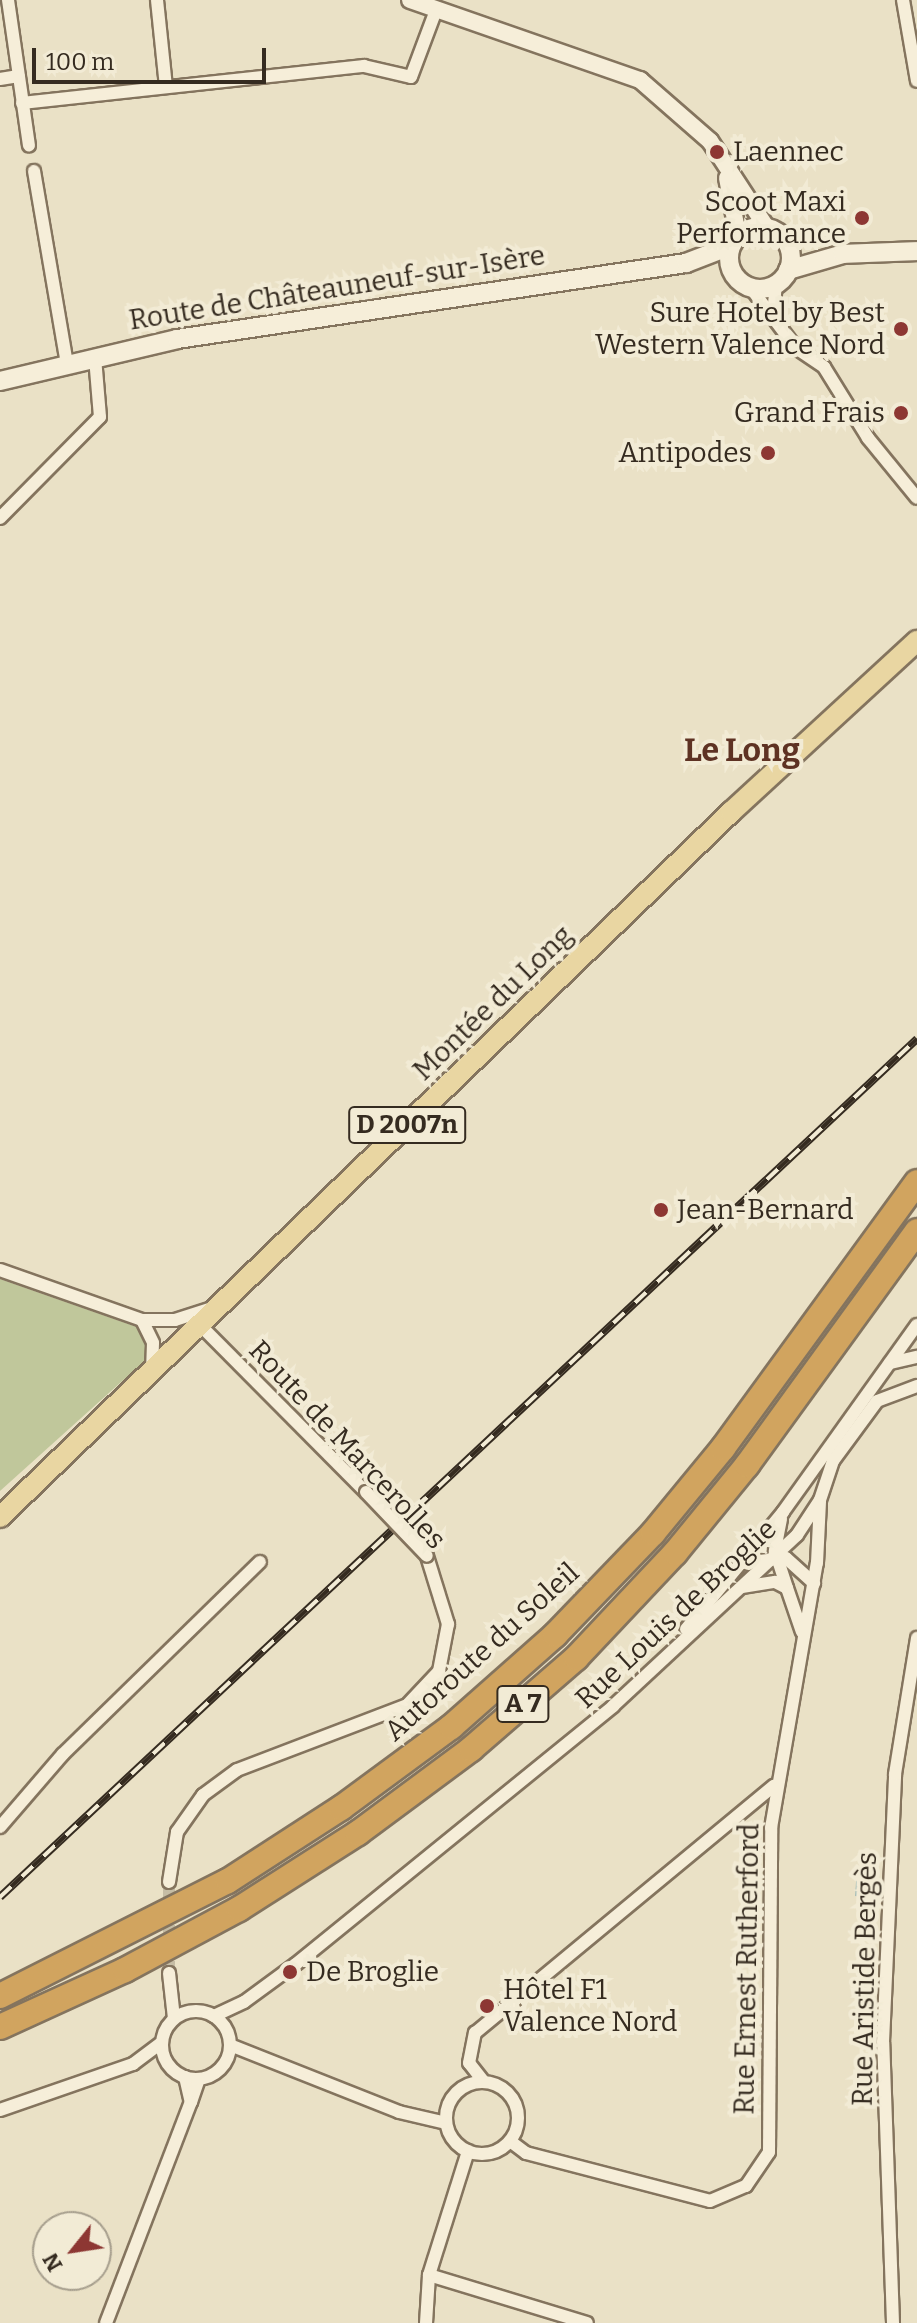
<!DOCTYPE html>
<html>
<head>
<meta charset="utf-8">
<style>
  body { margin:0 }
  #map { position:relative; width:917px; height:2323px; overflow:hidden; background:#eae1c6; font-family:Bitter,serif }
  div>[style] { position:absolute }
  .green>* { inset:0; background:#c0c79b }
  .water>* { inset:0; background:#a7beb8 }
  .minor-tunnel>* { height:12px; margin-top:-6px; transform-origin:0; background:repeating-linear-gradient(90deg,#c6bda5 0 12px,transparent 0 18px) }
  .roads { filter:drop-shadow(2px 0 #84745e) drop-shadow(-2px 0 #84745e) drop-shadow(0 2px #84745e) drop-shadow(0 -2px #84745e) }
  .minor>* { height:12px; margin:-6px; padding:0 6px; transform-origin:6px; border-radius:6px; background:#f6eed9 }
  .minor>.ring { margin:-6px; padding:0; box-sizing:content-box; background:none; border:12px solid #f6eed9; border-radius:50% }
  .tertiary>* { height:16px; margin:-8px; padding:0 8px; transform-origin:8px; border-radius:8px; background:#f6eed9 }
  .secondary>* { height:18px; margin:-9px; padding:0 9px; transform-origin:9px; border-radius:9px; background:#f6eed9 }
  .secondary>.ring { margin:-9px; padding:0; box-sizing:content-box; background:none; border:18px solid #f6eed9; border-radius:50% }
  .primary>* { height:20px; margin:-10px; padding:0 10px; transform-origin:10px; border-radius:10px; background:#e9d6a2 }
  .motorway>* { height:24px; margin:-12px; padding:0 12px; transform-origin:12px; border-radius:12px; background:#d1a45f }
  .rail>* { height:8px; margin-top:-4px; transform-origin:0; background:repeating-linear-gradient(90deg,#f2ebd5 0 15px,#352b20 0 30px); box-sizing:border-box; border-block:2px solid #352b20 }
  .bridges { filter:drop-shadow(2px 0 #84745e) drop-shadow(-2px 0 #84745e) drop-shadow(0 2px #84745e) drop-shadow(0 -2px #84745e) }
  .minor-bridge>* { height:12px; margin:-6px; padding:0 6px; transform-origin:6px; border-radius:6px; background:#f6eed9 }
  .dots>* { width:22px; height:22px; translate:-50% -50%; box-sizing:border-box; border:4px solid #f2ebd5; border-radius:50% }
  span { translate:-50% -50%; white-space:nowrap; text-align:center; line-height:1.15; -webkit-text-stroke:8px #f2ebd5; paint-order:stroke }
  .shield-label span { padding:2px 6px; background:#f2ebd5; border:2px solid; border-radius:6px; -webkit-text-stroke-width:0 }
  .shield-label { font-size:26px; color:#352b20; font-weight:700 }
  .poi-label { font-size:28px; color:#352b20 }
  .left { translate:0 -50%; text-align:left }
  .right { translate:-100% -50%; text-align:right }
  .street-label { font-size:28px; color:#352b20 }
  .quarter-label { font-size:32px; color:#5e3223; font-weight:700 }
  .north { position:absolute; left:32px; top:2211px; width:80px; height:80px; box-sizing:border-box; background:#f2ebd5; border:2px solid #a69e8d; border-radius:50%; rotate:240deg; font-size:22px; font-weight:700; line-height:32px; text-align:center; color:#352b20 }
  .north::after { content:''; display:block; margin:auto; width:28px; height:36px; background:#8d3733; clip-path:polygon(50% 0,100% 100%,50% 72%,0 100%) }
  .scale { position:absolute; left:32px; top:48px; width:234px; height:36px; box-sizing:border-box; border:4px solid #352b20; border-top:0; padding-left:10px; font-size:24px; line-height:28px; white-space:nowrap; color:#352b20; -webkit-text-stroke:6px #f2ebd5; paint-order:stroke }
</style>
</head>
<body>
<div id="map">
  <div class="green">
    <div style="clip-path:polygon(0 1279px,137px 1327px,150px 1356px,0 1491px)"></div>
  </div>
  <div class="water">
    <div style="clip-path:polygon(857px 1869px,872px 1870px,870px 1898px,855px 1896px)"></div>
  </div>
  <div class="minor-tunnel">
    <div style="left:169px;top:1973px;width:91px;rotate:-90deg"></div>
  </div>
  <div class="roads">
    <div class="minor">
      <div style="left:8px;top:0;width:147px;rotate:81.8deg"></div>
      <div style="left:157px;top:0;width:87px;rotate:84.1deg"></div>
      <div style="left:903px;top:0;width:82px;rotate:80.2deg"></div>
      <div style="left:0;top:79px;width:19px;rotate:-9deg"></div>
      <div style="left:22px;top:103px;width:344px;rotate:-6.2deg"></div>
      <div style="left:364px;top:66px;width:48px;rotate:13.2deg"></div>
      <div style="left:411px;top:77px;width:72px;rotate:-69.5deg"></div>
      <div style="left:34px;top:171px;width:196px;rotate:80.3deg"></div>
      <div style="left:750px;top:287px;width:76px;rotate:53deg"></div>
      <div style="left:796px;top:348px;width:34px;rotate:34deg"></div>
      <div style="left:824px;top:367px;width:84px;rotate:58.2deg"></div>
      <div style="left:868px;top:438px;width:77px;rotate:50.8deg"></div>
      <div style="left:773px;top:313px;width:29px;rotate:-84deg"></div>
      <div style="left:0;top:518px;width:142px;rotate:-45.3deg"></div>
      <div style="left:100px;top:417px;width:60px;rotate:-94.8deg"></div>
      <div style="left:0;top:1270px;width:151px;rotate:19.4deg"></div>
      <div style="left:142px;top:1320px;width:33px"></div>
      <div style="left:175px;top:1320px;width:36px;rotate:-18deg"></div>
      <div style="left:142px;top:1320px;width:25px;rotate:64deg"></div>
      <div style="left:153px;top:1343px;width:27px;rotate:92deg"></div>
      <div style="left:200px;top:1325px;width:235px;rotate:45.2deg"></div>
      <div style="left:890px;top:1363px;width:28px;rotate:-13deg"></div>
      <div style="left:781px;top:1519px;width:33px;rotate:101deg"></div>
      <div style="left:775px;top:1551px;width:39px;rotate:72deg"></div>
      <div style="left:742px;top:1563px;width:44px;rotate:-6.5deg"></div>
      <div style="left:786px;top:1558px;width:38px;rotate:42deg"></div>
      <div style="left:742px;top:1587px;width:33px;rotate:-9deg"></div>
      <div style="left:775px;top:1582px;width:13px;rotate:27deg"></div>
      <div style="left:787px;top:1588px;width:46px;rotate:71.2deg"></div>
      <div style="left:686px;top:1629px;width:152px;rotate:-50.3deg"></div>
      <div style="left:783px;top:1512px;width:230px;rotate:-54.4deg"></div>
      <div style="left:0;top:1827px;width:96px;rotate:-49.2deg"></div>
      <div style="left:63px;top:1754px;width:275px;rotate:-44.3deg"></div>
      <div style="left:169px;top:1882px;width:51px;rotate:-80.9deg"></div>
      <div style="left:177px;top:1832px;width:45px;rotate:-54.9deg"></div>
      <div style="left:203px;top:1795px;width:42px;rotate:-36.3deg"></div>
      <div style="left:237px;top:1770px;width:182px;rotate:-20.9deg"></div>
      <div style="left:407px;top:1705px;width:47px;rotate:-46.7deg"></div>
      <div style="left:439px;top:1671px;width:48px;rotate:-79.2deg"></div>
      <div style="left:448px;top:1624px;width:71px;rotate:-107.2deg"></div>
      <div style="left:169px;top:1973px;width:45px;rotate:83.7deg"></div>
      <div class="ring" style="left:162px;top:2011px;width:56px;height:56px"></div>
      <div style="left:214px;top:2016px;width:33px;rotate:-25deg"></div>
      <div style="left:244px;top:2002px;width:64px;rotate:-36.2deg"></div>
      <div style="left:296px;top:1964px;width:409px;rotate:-39.1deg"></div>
      <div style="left:613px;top:1706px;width:251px;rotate:-42.9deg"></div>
      <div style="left:797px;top:1535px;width:42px;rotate:-56.7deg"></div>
      <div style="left:820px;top:1500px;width:41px;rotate:-71.6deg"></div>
      <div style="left:833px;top:1461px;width:74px;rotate:-53.7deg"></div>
      <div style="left:877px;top:1401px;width:43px;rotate:-20.6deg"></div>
      <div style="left:230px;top:2045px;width:182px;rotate:21.6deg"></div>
      <div style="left:399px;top:2112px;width:48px;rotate:13.2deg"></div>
      <div style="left:185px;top:2077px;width:26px;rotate:77deg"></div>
      <div style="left:191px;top:2102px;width:24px;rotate:-71deg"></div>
      <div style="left:484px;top:2082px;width:24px;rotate:-128deg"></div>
      <div style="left:469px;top:2063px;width:31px;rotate:-79deg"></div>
      <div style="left:475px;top:2033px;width:388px;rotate:-39.6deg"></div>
      <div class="ring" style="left:446px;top:2082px;width:60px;height:60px"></div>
      <div style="left:0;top:2110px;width:141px;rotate:-19.1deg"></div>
      <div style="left:133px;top:2064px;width:35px;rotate:-37deg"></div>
      <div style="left:510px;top:2141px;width:20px;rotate:37deg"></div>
      <div style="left:526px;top:2153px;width:190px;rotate:14.6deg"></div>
      <div style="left:710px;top:2201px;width:39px;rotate:-23deg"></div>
      <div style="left:746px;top:2186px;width:41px;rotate:-55.9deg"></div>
      <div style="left:769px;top:2152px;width:324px;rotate:-89.6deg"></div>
      <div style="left:771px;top:1828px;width:269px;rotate:-80.2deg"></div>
      <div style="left:817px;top:1563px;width:61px;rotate:-87.2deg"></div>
      <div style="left:429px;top:2275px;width:165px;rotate:16.9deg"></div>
      <div style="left:106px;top:2323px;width:237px;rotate:-69deg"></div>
      <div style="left:426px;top:2323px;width:48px;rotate:-86.4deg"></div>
      <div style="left:429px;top:2275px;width:130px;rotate:-72.5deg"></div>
      <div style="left:893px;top:2323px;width:281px;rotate:-92deg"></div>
      <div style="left:883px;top:2042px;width:268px;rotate:-87.4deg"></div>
      <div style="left:895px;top:1774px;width:138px;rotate:-80.8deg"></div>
    </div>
    <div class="tertiary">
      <div style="left:410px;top:0;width:244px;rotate:19.2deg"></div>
      <div style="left:640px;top:80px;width:93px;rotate:41.1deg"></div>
      <div style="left:710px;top:141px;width:104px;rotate:56.8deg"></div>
      <div style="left:727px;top:178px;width:58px;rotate:79.1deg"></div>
    </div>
    <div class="secondary">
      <div class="ring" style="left:729px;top:227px;width:44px;height:44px"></div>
      <div style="left:788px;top:270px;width:57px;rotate:-16.2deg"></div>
      <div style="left:843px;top:254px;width:74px;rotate:-2.3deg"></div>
      <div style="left:0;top:381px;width:182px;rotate:-13.3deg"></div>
      <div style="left:177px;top:339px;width:515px;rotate:-8.49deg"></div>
      <div style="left:686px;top:263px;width:47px;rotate:-21.1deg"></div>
    </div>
    <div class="primary">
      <div style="left:0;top:1517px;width:1016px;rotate:-43.96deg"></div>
      <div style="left:731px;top:812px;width:253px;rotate:-42.6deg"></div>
    </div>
    <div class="motorway">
      <div style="left:0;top:1996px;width:255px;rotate:-26.8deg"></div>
      <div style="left:228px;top:1881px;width:135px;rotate:-32.9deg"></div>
      <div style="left:341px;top:1808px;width:137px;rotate:-36.4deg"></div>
      <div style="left:451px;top:1727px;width:139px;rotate:-41.5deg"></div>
      <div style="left:555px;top:1635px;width:141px;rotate:-46.1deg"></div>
      <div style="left:653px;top:1533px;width:110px;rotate:-50.5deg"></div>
      <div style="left:723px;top:1448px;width:329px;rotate:-53.9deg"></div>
      <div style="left:0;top:2027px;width:137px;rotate:-24.5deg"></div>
      <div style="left:125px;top:1970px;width:129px;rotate:-28.2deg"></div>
      <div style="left:239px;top:1909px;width:141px;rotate:-32.6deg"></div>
      <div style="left:358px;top:1833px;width:141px;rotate:-36.6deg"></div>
      <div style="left:471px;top:1749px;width:139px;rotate:-40.9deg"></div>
      <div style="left:576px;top:1658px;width:144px;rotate:-46.7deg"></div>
      <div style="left:675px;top:1553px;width:114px;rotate:-50.7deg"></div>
      <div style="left:747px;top:1465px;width:289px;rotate:-54deg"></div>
    </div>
  </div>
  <div class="rail">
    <div style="left:0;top:1897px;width:1256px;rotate:-43.1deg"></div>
  </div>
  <div class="bridges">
    <div class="minor-bridge">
      <div style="left:366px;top:1492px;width:88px;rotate:46.4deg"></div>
    </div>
  </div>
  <div class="dots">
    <div style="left:717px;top:152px;background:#8d3733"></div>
    <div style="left:862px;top:218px;background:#8d3733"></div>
    <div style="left:901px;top:329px;background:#8d3733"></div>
    <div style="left:901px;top:413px;background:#8d3733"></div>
    <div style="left:768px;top:453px;background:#8d3733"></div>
    <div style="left:661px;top:1210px;background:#8d3733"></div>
    <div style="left:290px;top:1972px;background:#8d3733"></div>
    <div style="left:487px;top:2006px;background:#8d3733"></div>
  </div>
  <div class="shield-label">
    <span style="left:407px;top:1125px">D 2007n</span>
    <span style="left:523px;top:1704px">A 7</span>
  </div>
  <div class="poi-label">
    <span class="left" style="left:733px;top:152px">Laennec</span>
    <span class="right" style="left:846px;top:218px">Scoot Maxi<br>Performance</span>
    <span class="right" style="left:885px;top:329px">Sure Hotel by Best<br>Western Valence Nord</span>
    <span class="right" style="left:885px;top:413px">Grand Frais</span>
    <span class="right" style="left:752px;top:453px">Antipodes</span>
    <span class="left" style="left:677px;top:1210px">Jean-Bernard</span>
    <span class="left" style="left:306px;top:1972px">De Broglie</span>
    <span class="left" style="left:503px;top:2006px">Hôtel F1<br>Valence Nord</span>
  </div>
  <div class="street-label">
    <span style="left:337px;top:288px;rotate:-9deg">Route de Châteauneuf-sur-Isère</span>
    <span style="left:493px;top:1003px;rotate:-44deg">Montée du Long</span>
    <span style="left:347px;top:1445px;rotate:47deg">Route de Marcerolles</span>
    <span style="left:676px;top:1614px;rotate:-43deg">Rue Louis de Broglie</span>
    <span style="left:482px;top:1652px;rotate:-42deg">Autoroute du Soleil</span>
    <span style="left:747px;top:1969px;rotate:-89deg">Rue Ernest Rutherford</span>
    <span style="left:865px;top:1979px;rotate:-89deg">Rue Aristide Bergès</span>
  </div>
  <div class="quarter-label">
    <span style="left:742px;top:750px">Le Long</span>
  </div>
  <div class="north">N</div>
  <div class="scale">100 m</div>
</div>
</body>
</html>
